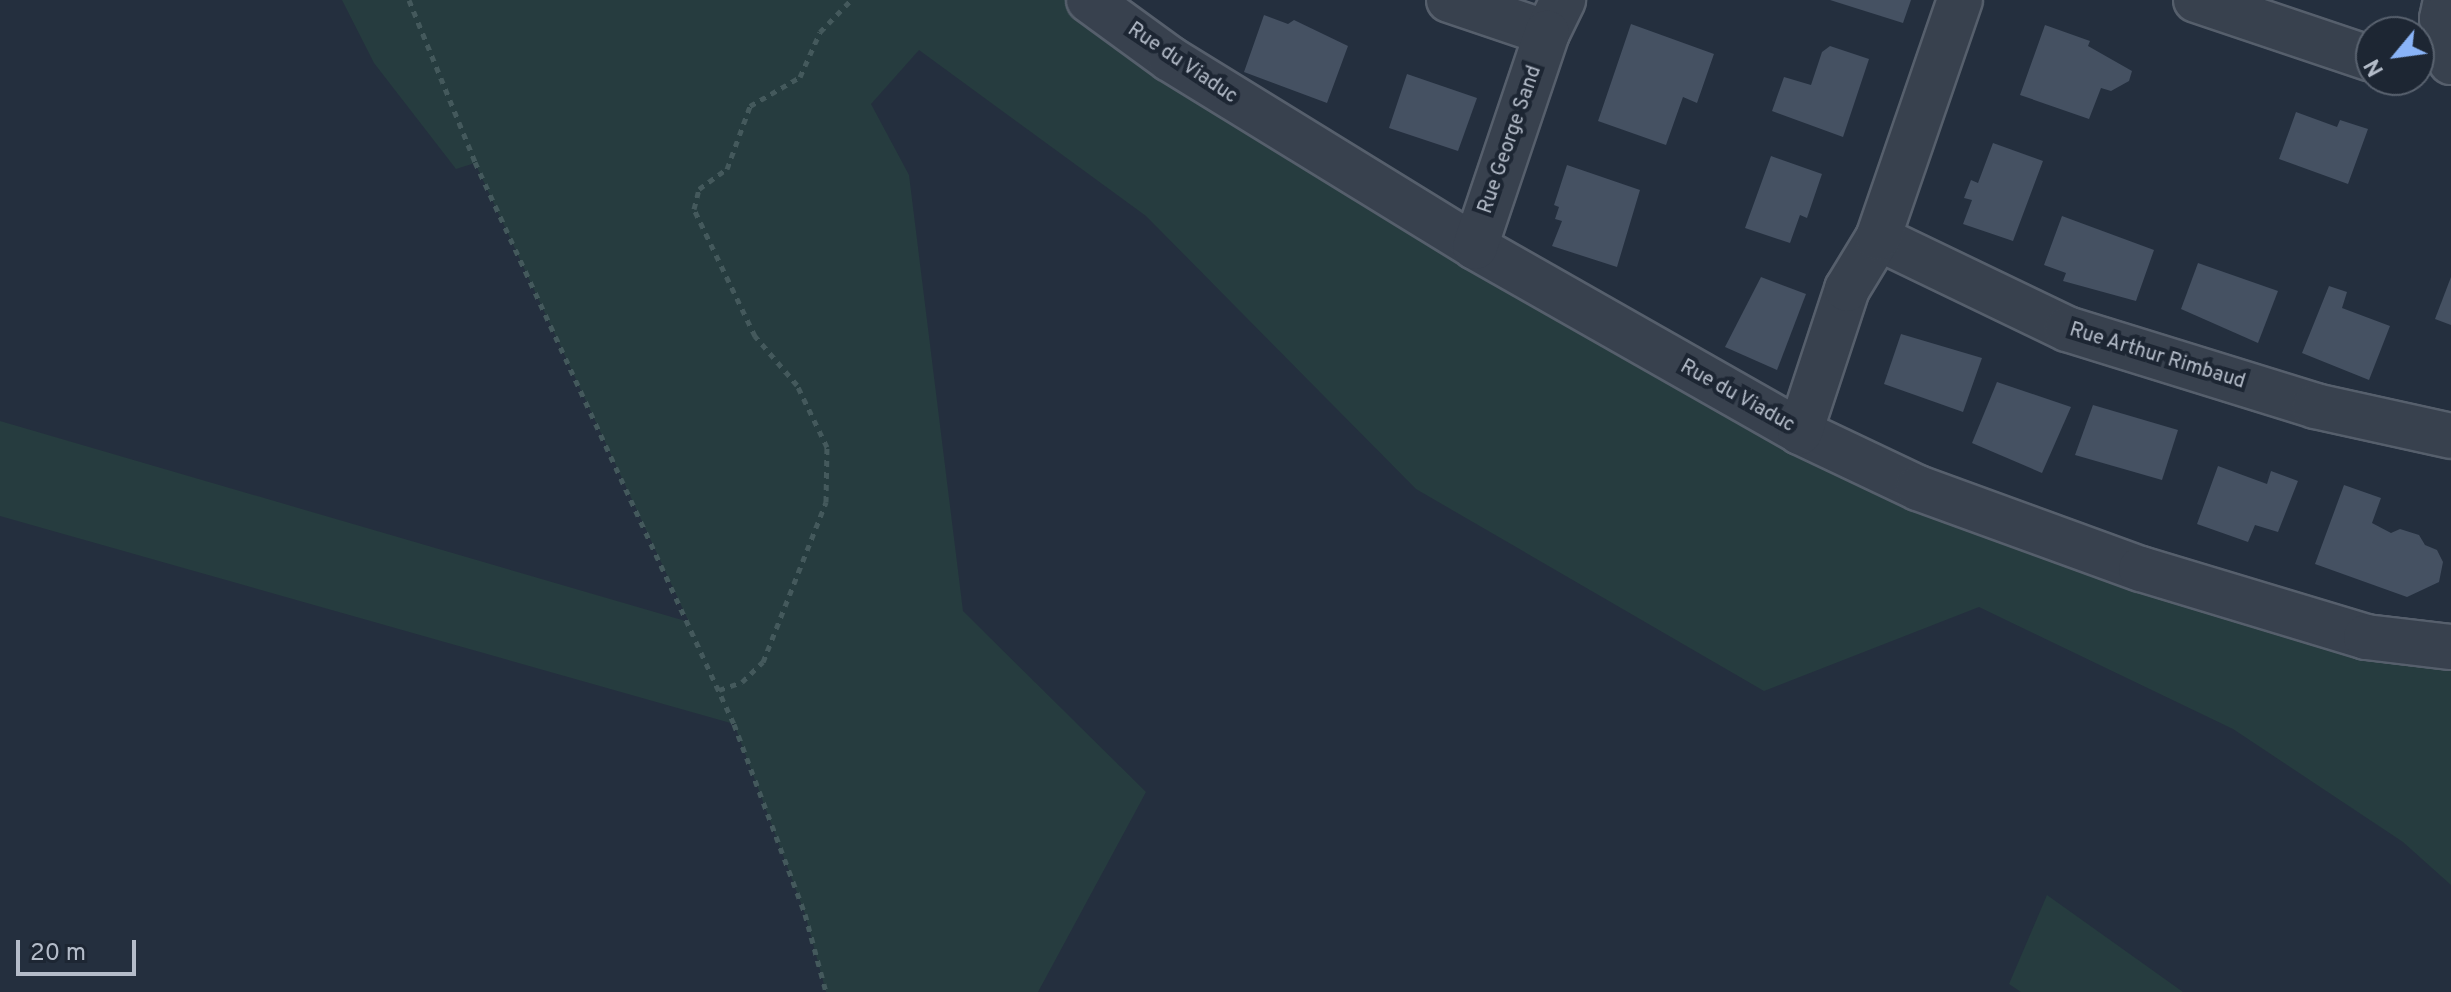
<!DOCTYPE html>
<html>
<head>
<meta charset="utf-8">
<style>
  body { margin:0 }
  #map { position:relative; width:2451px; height:992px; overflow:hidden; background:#242f3e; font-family:Overpass,sans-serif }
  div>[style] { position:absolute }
  .green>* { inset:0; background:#263c3f }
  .building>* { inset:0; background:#455162 }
  .path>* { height:5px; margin-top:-2.5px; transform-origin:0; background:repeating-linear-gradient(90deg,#44595c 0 6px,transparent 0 12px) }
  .roads { filter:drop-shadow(2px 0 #565f6c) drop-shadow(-2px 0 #565f6c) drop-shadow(0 2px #565f6c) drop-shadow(0 -2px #565f6c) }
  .street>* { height:44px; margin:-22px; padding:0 22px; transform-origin:22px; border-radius:22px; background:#38414e }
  span { translate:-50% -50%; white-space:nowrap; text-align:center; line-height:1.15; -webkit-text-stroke:8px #1d2633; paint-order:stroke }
  .street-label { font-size:20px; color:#b4bcc9 }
  .north { position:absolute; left:2355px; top:16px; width:80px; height:80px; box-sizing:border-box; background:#1d2633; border:2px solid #59626f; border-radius:50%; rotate:241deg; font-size:22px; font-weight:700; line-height:32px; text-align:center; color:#b4bcc9 }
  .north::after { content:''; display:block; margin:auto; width:28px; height:36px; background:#8ab4f8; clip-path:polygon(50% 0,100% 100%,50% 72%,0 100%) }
  .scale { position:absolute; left:16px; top:940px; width:120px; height:36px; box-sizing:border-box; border:4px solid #b4bcc9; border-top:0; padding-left:10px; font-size:24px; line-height:28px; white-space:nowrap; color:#b4bcc9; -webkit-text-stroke:6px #1d2633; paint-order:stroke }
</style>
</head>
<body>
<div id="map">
  <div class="green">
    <div style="clip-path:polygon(342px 0,1089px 0,1918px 488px,2451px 647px,2451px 885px,2403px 842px,2233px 729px,1979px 607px,1764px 691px,1416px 489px,1146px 216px,919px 50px,871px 104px,909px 175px,963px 611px,1146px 792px,1038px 992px,826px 992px,805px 914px,734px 724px,0 516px,0 421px,689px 622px,475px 163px,456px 169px,374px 63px)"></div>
    <div style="clip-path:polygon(2047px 895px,2183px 992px,2021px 992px,2009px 984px)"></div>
  </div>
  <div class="building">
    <div style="clip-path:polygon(1830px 0,1911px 0,1903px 23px)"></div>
    <div style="clip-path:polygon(1264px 15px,1288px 24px,1294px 20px,1348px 46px,1327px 103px,1244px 72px)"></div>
    <div style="clip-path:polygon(1631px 24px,1714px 54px,1697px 103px,1683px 97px,1666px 145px,1598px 121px)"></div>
    <div style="clip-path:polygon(2045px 25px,2090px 41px,2088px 46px,2132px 71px,2129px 81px,2111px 91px,2101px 88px,2089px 119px,2020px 95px)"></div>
    <div style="clip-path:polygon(1830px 46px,1869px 59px,1843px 137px,1772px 111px,1784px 77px,1811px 85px,1822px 52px)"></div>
    <div style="clip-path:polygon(1407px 74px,1477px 98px,1458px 151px,1389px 128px)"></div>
    <div style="clip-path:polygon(2296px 112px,2337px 127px,2340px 120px,2368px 129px,2348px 184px,2279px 159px)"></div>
    <div style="clip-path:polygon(1993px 143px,2043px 161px,2013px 241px,1963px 224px,1972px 200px,1964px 198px,1971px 180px,1978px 183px)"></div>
    <div style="clip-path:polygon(1771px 156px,1822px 174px,1807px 218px,1800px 215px,1790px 243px,1745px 228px)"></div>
    <div style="clip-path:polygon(1567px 165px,1640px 190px,1617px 267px,1552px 246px,1562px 221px,1555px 219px,1559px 207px,1554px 205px)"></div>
    <div style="clip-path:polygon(2062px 216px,2154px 250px,2136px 301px,2063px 281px,2066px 273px,2044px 265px)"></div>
    <div style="clip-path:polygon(2198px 263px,2278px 291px,2258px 343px,2181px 309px)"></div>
    <div style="clip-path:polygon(1761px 277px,1806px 294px,1777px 370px,1725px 347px)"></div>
    <div style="clip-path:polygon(2451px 277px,2451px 325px,2435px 319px)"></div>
    <div style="clip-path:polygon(2329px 286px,2347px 292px,2342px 308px,2390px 326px,2369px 380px,2302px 353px)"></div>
    <div style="clip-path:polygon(1901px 334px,1982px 358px,1963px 412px,1884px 384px)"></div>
    <div style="clip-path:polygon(1997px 382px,2071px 407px,2042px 473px,1972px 443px)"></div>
    <div style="clip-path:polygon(2093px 405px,2178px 430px,2162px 480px,2075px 455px)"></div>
    <div style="clip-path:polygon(2218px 466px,2267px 484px,2271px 471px,2298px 481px,2278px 532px,2255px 525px,2248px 542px,2197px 524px)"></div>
    <div style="clip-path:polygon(2344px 485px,2381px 498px,2372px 523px,2391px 533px,2400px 529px,2419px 535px,2425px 545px,2437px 550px,2443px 562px,2439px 582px,2407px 597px,2315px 564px)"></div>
  </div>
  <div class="path">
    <div style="left:409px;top:0;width:175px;rotate:67.8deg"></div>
    <div style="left:475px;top:162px;width:619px;rotate:65.26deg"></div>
    <div style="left:734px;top:724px;width:203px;rotate:69.5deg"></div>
    <div style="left:805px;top:914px;width:81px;rotate:74.9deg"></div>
    <div style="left:719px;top:690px;width:24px;rotate:-19deg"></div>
    <div style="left:742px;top:682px;width:29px;rotate:-44deg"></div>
    <div style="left:763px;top:662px;width:172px;rotate:-68.5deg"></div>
    <div style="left:826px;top:502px;width:55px;rotate:-89deg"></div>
    <div style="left:827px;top:447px;width:69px;rotate:-115.8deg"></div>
    <div style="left:797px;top:385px;width:65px;rotate:-130.6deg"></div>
    <div style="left:755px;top:336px;width:141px;rotate:-115.7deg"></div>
    <div style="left:694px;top:209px;width:21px;rotate:-76deg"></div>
    <div style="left:699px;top:189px;width:34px;rotate:-36deg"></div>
    <div style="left:727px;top:169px;width:67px;rotate:-69.9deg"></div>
    <div style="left:750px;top:106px;width:58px;rotate:-30.1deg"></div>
    <div style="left:800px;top:77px;width:49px;rotate:-66deg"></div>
    <div style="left:820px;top:32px;width:45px;rotate:-45.9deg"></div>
  </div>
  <div class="roads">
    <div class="street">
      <div style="left:1089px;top:0;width:100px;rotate:36.1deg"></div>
      <div style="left:1170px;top:59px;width:358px;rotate:31.6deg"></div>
      <div style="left:1475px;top:247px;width:374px;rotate:29.6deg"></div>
      <div style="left:1800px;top:432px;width:131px;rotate:25.4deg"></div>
      <div style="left:1918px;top:488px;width:237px;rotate:20deg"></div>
      <div style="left:2141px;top:569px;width:235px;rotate:16.8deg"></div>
      <div style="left:2366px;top:637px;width:86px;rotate:6.7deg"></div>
      <div style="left:1449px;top:0;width:103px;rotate:18.6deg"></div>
      <div style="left:1547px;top:33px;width:37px;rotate:-64deg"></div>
      <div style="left:2196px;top:0;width:185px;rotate:18.6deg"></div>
      <div style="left:2446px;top:0;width:19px;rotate:102deg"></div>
      <div style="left:2442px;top:19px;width:44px;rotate:78.2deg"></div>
      <div style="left:1878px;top:238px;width:210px;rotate:25.7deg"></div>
      <div style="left:2067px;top:329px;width:260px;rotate:17.2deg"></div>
      <div style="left:2315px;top:406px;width:139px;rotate:12.4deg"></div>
      <div style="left:1475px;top:247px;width:226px;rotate:-71.4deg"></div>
      <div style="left:1800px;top:432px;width:151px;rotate:-71.8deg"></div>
      <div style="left:1847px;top:289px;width:60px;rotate:-58.7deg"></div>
      <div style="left:1878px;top:238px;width:252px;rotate:-71deg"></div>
    </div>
  </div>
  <div class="street-label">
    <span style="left:1182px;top:64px;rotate:34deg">Rue du Viaduc</span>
    <span style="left:1511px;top:140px;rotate:-71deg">Rue George Sand</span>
    <span style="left:2157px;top:357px;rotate:17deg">Rue Arthur Rimbaud</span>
    <span style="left:1737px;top:397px;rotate:29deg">Rue du Viaduc</span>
  </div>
  <div class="north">N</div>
  <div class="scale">20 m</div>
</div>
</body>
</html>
